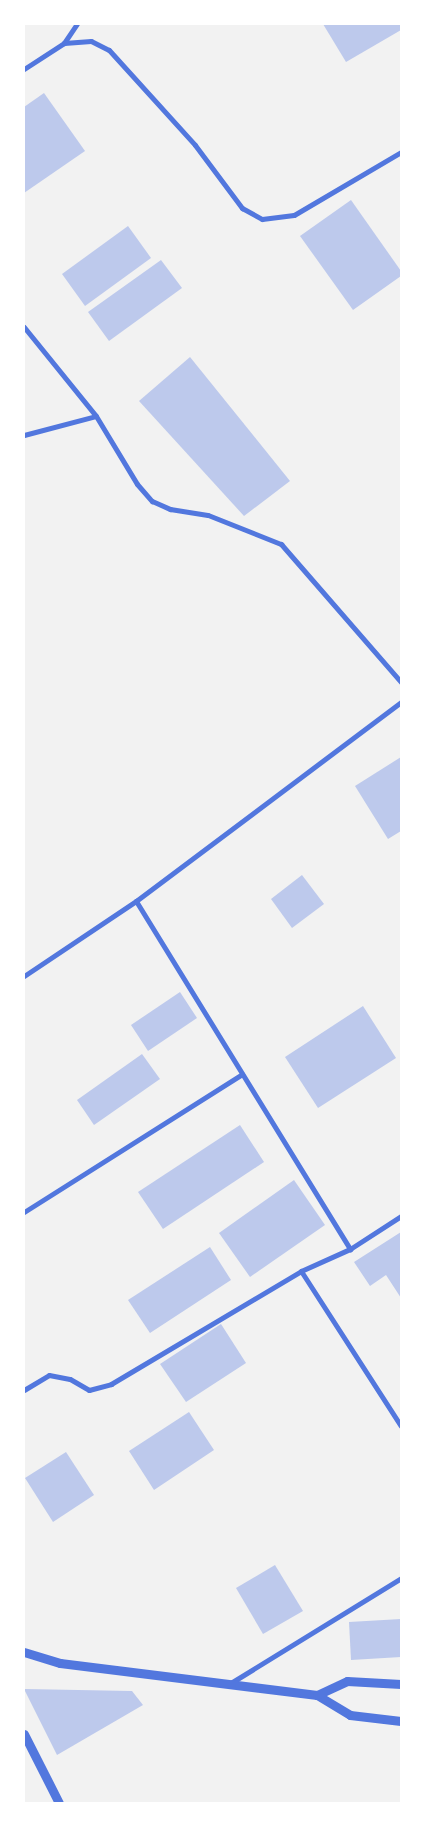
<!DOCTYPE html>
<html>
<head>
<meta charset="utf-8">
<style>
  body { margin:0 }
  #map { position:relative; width:425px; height:1827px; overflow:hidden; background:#f2f2f2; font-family:"Titillium Web",sans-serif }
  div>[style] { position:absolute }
  .building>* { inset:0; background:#bdc9ec }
  .minor>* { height:5px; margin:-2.5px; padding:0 2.5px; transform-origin:2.5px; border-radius:2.5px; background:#5277de }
  .tertiary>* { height:9px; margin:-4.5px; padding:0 4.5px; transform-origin:4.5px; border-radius:4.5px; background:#5277de }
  span { translate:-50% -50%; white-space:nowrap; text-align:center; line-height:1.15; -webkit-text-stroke:4.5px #fff; paint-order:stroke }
  .frame { position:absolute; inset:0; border:25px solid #fff; pointer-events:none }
</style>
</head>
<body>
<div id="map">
  <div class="building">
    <div style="clip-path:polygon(323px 24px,401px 24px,401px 30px,346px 62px)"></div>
    <div style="clip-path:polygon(44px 93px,85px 151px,24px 193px,24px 107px)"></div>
    <div style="clip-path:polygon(351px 200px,401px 271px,401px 276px,353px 310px,300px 236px)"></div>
    <div style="clip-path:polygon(128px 226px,151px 258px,85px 306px,62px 274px)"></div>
    <div style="clip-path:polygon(161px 260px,182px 288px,109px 341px,88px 312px)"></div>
    <div style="clip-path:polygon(190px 357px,290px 481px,244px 516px,139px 401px)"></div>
    <div style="clip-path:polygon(401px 757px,401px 831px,388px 839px,355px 786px)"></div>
    <div style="clip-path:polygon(302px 875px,324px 904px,292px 928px,271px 899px)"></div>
    <div style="clip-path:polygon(180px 992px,197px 1018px,148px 1051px,131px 1025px)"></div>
    <div style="clip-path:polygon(363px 1006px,396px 1058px,318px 1108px,285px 1057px)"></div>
    <div style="clip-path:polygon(142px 1054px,160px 1079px,94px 1125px,77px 1100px)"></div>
    <div style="clip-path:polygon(240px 1125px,264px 1162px,163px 1229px,138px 1192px)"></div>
    <div style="clip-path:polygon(294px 1180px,325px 1225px,250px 1277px,219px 1233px)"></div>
    <div style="clip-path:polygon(401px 1232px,401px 1298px,386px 1275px,370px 1286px,354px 1262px)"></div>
    <div style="clip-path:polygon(210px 1247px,231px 1280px,150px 1333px,128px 1300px)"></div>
    <div style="clip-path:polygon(221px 1324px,246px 1363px,186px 1402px,160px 1364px)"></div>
    <div style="clip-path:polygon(189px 1412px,214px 1450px,154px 1490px,129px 1451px)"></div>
    <div style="clip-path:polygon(66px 1452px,94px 1495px,53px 1522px,25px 1478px)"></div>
    <div style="clip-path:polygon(275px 1565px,303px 1611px,263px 1634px,236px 1588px)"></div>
    <div style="clip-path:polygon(401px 1619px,401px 1657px,351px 1660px,349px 1622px)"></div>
    <div style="clip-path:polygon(24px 1689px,132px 1691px,143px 1705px,57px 1755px)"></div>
  </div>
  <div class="minor">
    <div style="left:64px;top:43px;width:23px;rotate:-56deg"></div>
    <div style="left:24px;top:69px;width:48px;rotate:-33deg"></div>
    <div style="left:64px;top:43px;width:27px;rotate:-4deg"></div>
    <div style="left:91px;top:41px;width:20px;rotate:27deg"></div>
    <div style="left:109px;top:50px;width:128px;rotate:47.8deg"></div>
    <div style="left:195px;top:145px;width:79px;rotate:53.3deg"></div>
    <div style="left:242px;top:208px;width:23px;rotate:29deg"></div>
    <div style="left:262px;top:219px;width:32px;rotate:-7deg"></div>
    <div style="left:294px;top:215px;width:124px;rotate:-30.5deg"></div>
    <div style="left:24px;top:327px;width:114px;rotate:51deg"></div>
    <div style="left:96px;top:416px;width:79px;rotate:58.9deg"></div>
    <div style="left:137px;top:484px;width:23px;rotate:49deg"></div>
    <div style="left:152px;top:501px;width:20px;rotate:24deg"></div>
    <div style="left:170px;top:509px;width:38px;rotate:9deg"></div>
    <div style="left:208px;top:515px;width:79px;rotate:21.7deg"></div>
    <div style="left:281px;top:544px;width:183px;rotate:49deg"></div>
    <div style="left:24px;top:435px;width:74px;rotate:-14.8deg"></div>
    <div style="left:136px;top:901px;width:409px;rotate:58.4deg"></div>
    <div style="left:24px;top:976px;width:135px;rotate:-33.8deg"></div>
    <div style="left:136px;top:901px;width:331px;rotate:-36.9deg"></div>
    <div style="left:24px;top:1212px;width:258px;rotate:-32.3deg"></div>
    <div style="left:301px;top:1271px;width:184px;rotate:57.2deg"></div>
    <div style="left:24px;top:1390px;width:29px;rotate:-31deg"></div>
    <div style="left:49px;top:1375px;width:21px;rotate:11deg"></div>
    <div style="left:70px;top:1379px;width:22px;rotate:30deg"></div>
    <div style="left:89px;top:1390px;width:23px;rotate:-15deg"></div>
    <div style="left:111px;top:1384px;width:221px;rotate:-30.7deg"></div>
    <div style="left:301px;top:1271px;width:54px;rotate:-24.2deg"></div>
    <div style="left:350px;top:1249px;width:61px;rotate:-32.9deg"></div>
    <div style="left:229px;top:1684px;width:202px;rotate:-31.6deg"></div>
  </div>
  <div class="tertiary">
    <div style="left:24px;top:1652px;width:38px;rotate:17deg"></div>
    <div style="left:60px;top:1663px;width:259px;rotate:7.1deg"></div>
    <div style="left:317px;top:1695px;width:39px;rotate:31deg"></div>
    <div style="left:350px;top:1715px;width:51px;rotate:6.7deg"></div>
    <div style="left:317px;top:1695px;width:33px;rotate:-25deg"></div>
    <div style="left:347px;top:1681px;width:54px;rotate:3.2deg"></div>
    <div style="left:24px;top:1734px;width:77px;rotate:63.1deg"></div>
  </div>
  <div class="frame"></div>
</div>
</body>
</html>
